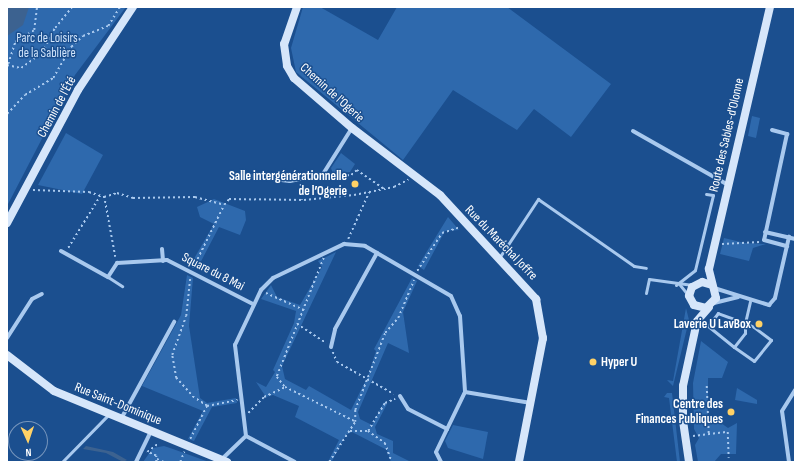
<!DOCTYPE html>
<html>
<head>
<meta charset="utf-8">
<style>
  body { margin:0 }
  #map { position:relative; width:802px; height:469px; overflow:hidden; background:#1b4f8f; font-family:"Sofia Sans Condensed",sans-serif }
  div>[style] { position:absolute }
  .green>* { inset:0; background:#2e69ad }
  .water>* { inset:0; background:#3c6290 }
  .path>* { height:1.5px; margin-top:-0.75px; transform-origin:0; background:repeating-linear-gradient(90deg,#a9c9ee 0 2px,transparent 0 5px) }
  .lane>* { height:3px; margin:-1.5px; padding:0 1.5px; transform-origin:1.5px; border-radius:1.5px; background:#a9c9ee }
  .street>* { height:4px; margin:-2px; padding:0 2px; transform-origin:2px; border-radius:2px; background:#a9c9ee }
  .secondary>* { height:8px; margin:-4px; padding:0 4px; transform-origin:4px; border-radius:4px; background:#d6e6fa }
  .dots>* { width:11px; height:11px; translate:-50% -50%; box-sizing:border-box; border:2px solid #1b4f8f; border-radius:50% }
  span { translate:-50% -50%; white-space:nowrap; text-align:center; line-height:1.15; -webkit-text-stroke:3px #1b4f8f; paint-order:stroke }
  .park-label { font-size:13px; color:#cfe3fa }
  .street-label { font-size:13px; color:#fff }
  .poi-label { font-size:13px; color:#fff; font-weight:700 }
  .right { translate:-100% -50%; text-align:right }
  .left { translate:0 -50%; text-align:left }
  .frame { position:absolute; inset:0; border:8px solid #fff; pointer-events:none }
  .north { position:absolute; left:8px; top:421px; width:40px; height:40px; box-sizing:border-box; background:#1b4f8f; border:1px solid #7695bc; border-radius:50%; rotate:177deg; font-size:11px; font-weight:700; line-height:16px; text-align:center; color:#fff }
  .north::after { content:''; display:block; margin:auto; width:14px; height:18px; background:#ffd166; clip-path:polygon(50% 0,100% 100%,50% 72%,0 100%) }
</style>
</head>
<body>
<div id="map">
  <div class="green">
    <div style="clip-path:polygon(7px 7px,126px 7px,75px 75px,7px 206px)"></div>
    <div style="clip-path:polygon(303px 7px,320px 7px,378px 40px,397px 7px,507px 7px,611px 84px,571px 137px,534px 109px,517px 130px,453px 90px,403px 160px,296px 72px,291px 48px)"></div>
    <div style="clip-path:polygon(752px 116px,760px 118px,756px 138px,748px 136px)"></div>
    <div style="clip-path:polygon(66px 133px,103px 155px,82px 194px,38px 185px)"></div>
    <div style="clip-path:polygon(341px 153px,355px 164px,350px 172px,333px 174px,331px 168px)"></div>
    <div style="clip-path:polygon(214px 199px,245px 211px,246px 220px,240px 235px,219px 227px,197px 269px,192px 266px,195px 257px,214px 224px,200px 217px,197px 207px)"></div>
    <div style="clip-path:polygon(448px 217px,459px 230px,445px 231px,424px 270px,418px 266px)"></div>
    <div style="clip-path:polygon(724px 238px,745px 243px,766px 244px,753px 248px,749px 261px,720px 254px)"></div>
    <div style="clip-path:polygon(336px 252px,282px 366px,285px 379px,306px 390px,309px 386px,351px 410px,368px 376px,376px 351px,374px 349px,412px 278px,417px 281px,403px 312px,409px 353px,388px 343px,358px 412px,360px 419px,372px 425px,384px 402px,387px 404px,375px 427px,377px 434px,393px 441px,393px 453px,411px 462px,391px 462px,387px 450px,352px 432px,346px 435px,332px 461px,329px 460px,339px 440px,295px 417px,299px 406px,273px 395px,266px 397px,256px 382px,266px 387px,275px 372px,273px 370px,294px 323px,296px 311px,261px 299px,271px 285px,277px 297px,300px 305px,322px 267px,318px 261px)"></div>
    <div style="clip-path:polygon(187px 275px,193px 278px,189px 326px,200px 398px,207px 403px,236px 398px,237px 403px,212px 407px,194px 441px,188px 439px,203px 411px,142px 386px,181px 315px)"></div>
    <div style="clip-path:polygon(686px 308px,689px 320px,673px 386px,667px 380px,673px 381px)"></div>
    <div style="clip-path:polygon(701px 341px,728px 362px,722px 378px,708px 378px,708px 423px,721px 423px,728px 428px,737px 423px,736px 454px,721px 454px,714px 462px,698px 462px,695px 445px,699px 438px,694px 429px,693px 383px)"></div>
    <div style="clip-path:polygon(737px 388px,757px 400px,757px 404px,735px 400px)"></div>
    <div style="clip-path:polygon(667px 393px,672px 393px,680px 462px,677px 462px,669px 398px,664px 397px)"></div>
    <div style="clip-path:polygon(453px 425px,488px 432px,483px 459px,448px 448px,445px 441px)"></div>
    <div style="clip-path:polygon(164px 446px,173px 449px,209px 462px,143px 462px,153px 448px)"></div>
  </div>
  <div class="water">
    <div style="clip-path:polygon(7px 7px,29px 7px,23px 25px,7px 36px)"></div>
    <div style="clip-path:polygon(86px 446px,113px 452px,127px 460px,123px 462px,106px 453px,83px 449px)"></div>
  </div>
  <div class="path">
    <div style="left:8px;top:64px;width:23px;rotate:-72deg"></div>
    <div style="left:15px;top:42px;width:22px;rotate:-32deg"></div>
    <div style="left:34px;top:30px;width:23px;rotate:-83deg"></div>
    <div style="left:7px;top:65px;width:14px;rotate:12deg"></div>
    <div style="left:21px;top:68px;width:26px;rotate:-36deg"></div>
    <div style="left:42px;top:53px;width:28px;rotate:-63deg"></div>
    <div style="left:55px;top:28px;width:27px;rotate:-51deg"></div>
    <div style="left:7px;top:114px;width:26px;rotate:-47deg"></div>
    <div style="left:25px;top:95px;width:33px;rotate:-31deg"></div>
    <div style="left:53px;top:78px;width:36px;rotate:-60deg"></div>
    <div style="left:71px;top:47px;width:16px;rotate:-43deg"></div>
    <div style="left:83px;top:36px;width:27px;rotate:-22deg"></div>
    <div style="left:108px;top:26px;width:22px;rotate:-58deg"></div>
    <div style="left:327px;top:177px;width:24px;rotate:-5deg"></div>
    <div style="left:351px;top:175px;width:8px;rotate:-40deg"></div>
    <div style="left:357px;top:170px;width:33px;rotate:35deg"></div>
    <div style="left:301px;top:184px;width:16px;rotate:86deg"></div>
    <div style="left:33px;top:190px;width:56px;rotate:2deg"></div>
    <div style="left:89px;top:192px;width:16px;rotate:18deg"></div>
    <div style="left:348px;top:239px;width:51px;rotate:-65.9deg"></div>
    <div style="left:722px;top:244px;width:38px;rotate:-3deg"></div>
    <div style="left:68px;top:248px;width:61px;rotate:-58.4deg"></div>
    <div style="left:115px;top:257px;width:61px;rotate:-100.4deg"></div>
    <div style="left:104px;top:197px;width:14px;rotate:-17deg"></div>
    <div style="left:117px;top:193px;width:17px;rotate:17deg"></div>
    <div style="left:133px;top:198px;width:62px;rotate:-0.9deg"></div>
    <div style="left:195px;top:197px;width:30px;rotate:15deg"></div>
    <div style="left:224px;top:205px;width:8px;rotate:-50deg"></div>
    <div style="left:229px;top:199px;width:75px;rotate:0.8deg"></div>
    <div style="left:304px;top:200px;width:50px;rotate:-5.7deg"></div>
    <div style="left:354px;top:195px;width:41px;rotate:-11.3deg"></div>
    <div style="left:394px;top:187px;width:16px;rotate:-27deg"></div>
    <div style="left:324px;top:258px;width:128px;rotate:111.6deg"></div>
    <div style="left:277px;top:377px;width:13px;rotate:51deg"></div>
    <div style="left:285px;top:387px;width:77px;rotate:26.2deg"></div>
    <div style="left:193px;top:268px;width:70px;rotate:-63.8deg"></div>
    <div style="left:417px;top:271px;width:45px;rotate:-56.7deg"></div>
    <div style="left:442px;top:233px;width:19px;rotate:-18deg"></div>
    <div style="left:266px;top:293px;width:42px;rotate:24.1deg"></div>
    <div style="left:297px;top:324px;width:35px;rotate:33deg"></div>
    <div style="left:333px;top:352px;width:11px;rotate:68deg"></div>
    <div style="left:337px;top:362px;width:65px;rotate:29.3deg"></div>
    <div style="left:707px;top:386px;width:48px;rotate:87.6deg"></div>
    <div style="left:207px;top:406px;width:31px;rotate:-11deg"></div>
    <div style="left:248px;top:413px;width:23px;rotate:-45deg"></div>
    <div style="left:264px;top:397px;width:23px;rotate:-25deg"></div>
    <div style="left:350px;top:431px;width:18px"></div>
    <div style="left:368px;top:431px;width:33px;rotate:-59deg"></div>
    <div style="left:385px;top:403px;width:11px;rotate:-22deg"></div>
    <div style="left:368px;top:431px;width:21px;rotate:35deg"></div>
    <div style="left:385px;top:443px;width:20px;rotate:70deg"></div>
    <div style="left:693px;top:436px;width:35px;rotate:-7deg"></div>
    <div style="left:728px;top:432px;width:26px;rotate:88deg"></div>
    <div style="left:190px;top:439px;width:37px;rotate:-63deg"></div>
    <div style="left:207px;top:406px;width:15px;rotate:-148deg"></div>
    <div style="left:194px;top:398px;width:27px;rotate:-132deg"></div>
    <div style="left:176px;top:378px;width:23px;rotate:-100deg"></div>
    <div style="left:172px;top:355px;width:41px;rotate:-70.3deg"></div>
    <div style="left:186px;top:316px;width:39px;rotate:-84deg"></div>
    <div style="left:157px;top:459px;width:8px;rotate:23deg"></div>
    <div style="left:156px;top:462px;width:6px;rotate:-90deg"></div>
    <div style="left:156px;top:456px;width:10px;rotate:-156deg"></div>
    <div style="left:147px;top:452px;width:15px;rotate:-37deg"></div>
    <div style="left:180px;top:462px;width:11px;rotate:-68deg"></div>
    <div style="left:329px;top:462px;width:48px;rotate:-57deg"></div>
    <div style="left:355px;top:422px;width:12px;rotate:-90deg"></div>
    <div style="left:355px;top:410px;width:83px;rotate:-68.7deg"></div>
    <div style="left:385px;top:333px;width:20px;rotate:-49deg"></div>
    <div style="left:398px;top:318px;width:41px;rotate:-67.2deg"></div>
  </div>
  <div class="lane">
    <div style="left:499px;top:258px;width:71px;rotate:-56.5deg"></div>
    <div style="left:538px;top:199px;width:117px;rotate:34.9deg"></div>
    <div style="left:634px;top:266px;width:12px;rotate:9deg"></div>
    <div style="left:108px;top:277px;width:17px;rotate:33deg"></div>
    <div style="left:676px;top:285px;width:24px;rotate:-38deg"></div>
    <div style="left:695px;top:270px;width:77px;rotate:-76.5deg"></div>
    <div style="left:713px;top:195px;width:7px;rotate:-172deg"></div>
    <div style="left:680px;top:285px;width:13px;rotate:51deg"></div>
    <div style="left:646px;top:293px;width:14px;rotate:-78deg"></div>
    <div style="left:649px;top:279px;width:44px;rotate:7.8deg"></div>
    <div style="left:734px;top:347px;width:24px;rotate:35deg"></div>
    <div style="left:754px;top:361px;width:27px;rotate:-51deg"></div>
    <div style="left:771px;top:340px;width:21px;rotate:-143deg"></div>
    <div style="left:754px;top:327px;width:10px;rotate:-156deg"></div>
    <div style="left:745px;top:323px;width:29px;rotate:-160deg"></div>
    <div style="left:718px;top:313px;width:16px;rotate:128deg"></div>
    <div style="left:708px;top:326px;width:33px;rotate:39deg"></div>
    <div style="left:734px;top:347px;width:18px;rotate:-52deg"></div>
    <div style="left:745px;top:333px;width:10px;rotate:-90deg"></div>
    <div style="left:745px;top:323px;width:22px;rotate:-77deg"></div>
    <div style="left:62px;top:462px;width:67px;rotate:-45.6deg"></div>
  </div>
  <div class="street">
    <div style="left:772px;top:130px;width:16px;rotate:15deg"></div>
    <div style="left:787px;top:134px;width:108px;rotate:102.2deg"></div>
    <div style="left:764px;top:240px;width:24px;rotate:15deg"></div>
    <div style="left:633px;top:131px;width:109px;rotate:29.6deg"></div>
    <div style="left:249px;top:176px;width:41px;rotate:7deg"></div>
    <div style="left:290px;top:181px;width:34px;rotate:-12deg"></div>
    <div style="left:323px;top:174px;width:54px;rotate:-57.8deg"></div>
    <div style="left:765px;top:232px;width:31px;rotate:13deg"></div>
    <div style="left:162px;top:249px;width:12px;rotate:85deg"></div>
    <div style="left:61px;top:251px;width:54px;rotate:29deg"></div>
    <div style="left:108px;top:277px;width:17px;rotate:-57deg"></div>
    <div style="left:117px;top:263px;width:50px;rotate:-3.4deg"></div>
    <div style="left:167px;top:260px;width:97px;rotate:27.1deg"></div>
    <div style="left:714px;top:288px;width:58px;rotate:17.2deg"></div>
    <div style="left:769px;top:305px;width:9px;rotate:-49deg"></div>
    <div style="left:775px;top:298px;width:63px;rotate:-77.1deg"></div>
    <div style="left:714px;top:303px;width:25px;rotate:-14deg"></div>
    <div style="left:7px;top:338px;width:46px;rotate:-57.3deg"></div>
    <div style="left:32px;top:299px;width:11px;rotate:-27deg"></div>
    <div style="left:331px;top:347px;width:18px;rotate:-77deg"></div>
    <div style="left:335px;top:329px;width:87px;rotate:-61.1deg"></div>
    <div style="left:400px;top:396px;width:15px;rotate:58deg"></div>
    <div style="left:408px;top:409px;width:44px;rotate:27.1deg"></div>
    <div style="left:121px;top:419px;width:111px;rotate:-61.3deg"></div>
    <div style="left:246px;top:436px;width:55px;rotate:28deg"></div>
    <div style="left:222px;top:459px;width:33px;rotate:-44deg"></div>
    <div style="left:246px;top:436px;width:92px;rotate:-96.9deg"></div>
    <div style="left:235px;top:345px;width:61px;rotate:-64.7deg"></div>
    <div style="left:261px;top:290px;width:17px;rotate:-45deg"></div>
    <div style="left:273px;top:278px;width:79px;rotate:-25.6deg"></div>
    <div style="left:344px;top:244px;width:21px;rotate:5deg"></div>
    <div style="left:365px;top:246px;width:99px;rotate:30.2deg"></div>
    <div style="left:451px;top:296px;width:22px;rotate:66deg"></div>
    <div style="left:460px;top:316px;width:76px;rotate:86.2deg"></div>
    <div style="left:465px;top:392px;width:67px;rotate:9.5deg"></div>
    <div style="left:136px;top:462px;width:34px;rotate:-64deg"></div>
    <div style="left:441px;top:462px;width:11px;rotate:-117deg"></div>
    <div style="left:436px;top:452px;width:67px;rotate:-64.2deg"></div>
    <div style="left:789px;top:462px;width:51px;rotate:-97.8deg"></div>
    <div style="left:782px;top:411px;width:25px;rotate:-58deg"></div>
  </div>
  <div class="secondary">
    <div style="left:297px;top:7px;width:39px;rotate:109deg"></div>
    <div style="left:284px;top:44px;width:22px;rotate:82deg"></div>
    <div style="left:287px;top:66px;width:14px;rotate:60deg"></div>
    <div style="left:294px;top:78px;width:77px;rotate:40.8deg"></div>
    <div style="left:352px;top:128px;width:111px;rotate:37.3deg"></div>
    <div style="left:440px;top:195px;width:142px;rotate:47.3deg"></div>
    <div style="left:536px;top:299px;width:40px;rotate:80deg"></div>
    <div style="left:543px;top:338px;width:126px;rotate:101deg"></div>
    <div style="left:7px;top:223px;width:151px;rotate:-61.9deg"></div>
    <div style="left:78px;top:90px;width:100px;rotate:-56.5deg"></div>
    <div style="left:712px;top:285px;width:10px;rotate:-163deg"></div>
    <div style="left:702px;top:282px;width:11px;rotate:153deg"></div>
    <div style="left:692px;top:287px;width:9px;rotate:108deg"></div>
    <div style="left:689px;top:296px;width:10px;rotate:61deg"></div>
    <div style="left:694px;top:305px;width:12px;rotate:14deg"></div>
    <div style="left:706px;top:308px;width:14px;rotate:-45deg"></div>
    <div style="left:716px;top:298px;width:30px;rotate:-104deg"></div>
    <div style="left:709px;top:269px;width:269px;rotate:-76.9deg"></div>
    <div style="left:7px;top:355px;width:59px;rotate:37.5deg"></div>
    <div style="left:54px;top:391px;width:187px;rotate:22.3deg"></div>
    <div style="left:689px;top:462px;width:41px;rotate:-98.3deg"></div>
    <div style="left:683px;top:421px;width:35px;rotate:-90deg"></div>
    <div style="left:683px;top:386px;width:66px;rotate:-77.8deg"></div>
    <div style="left:697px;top:321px;width:18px;rotate:-49deg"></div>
  </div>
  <div class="dots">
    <div style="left:355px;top:184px;background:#ffd166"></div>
    <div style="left:759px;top:324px;background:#ffd166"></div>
    <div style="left:593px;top:362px;background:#ffd166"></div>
    <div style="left:731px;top:412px;background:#ffd166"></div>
  </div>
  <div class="park-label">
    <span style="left:47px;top:46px">Parc de Loisirs<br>de la Sablière</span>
  </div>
  <div class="street-label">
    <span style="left:332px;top:93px;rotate:42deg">Chemin de l'Ogerie</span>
    <span style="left:57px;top:107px;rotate:-62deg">Chemin de l'Été</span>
    <span style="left:727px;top:135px;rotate:-77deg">Route des Sables-d'Olonne</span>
    <span style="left:501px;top:243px;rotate:46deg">Rue du Maréchal Joffre</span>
    <span style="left:213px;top:272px;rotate:27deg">Square du 8 Mai</span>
    <span style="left:118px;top:404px;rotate:22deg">Rue Saint-Dominique</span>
  </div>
  <div class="poi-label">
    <span class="right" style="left:347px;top:184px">Salle intergénérationnelle<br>de l’Ogerie</span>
    <span class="right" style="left:751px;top:324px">Laverie U LavBox</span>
    <span class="left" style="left:601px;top:362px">Hyper U</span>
    <span class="right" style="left:723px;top:412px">Centre des<br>Finances Publiques</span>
  </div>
  <div class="frame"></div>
  <div class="north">N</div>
</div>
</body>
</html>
